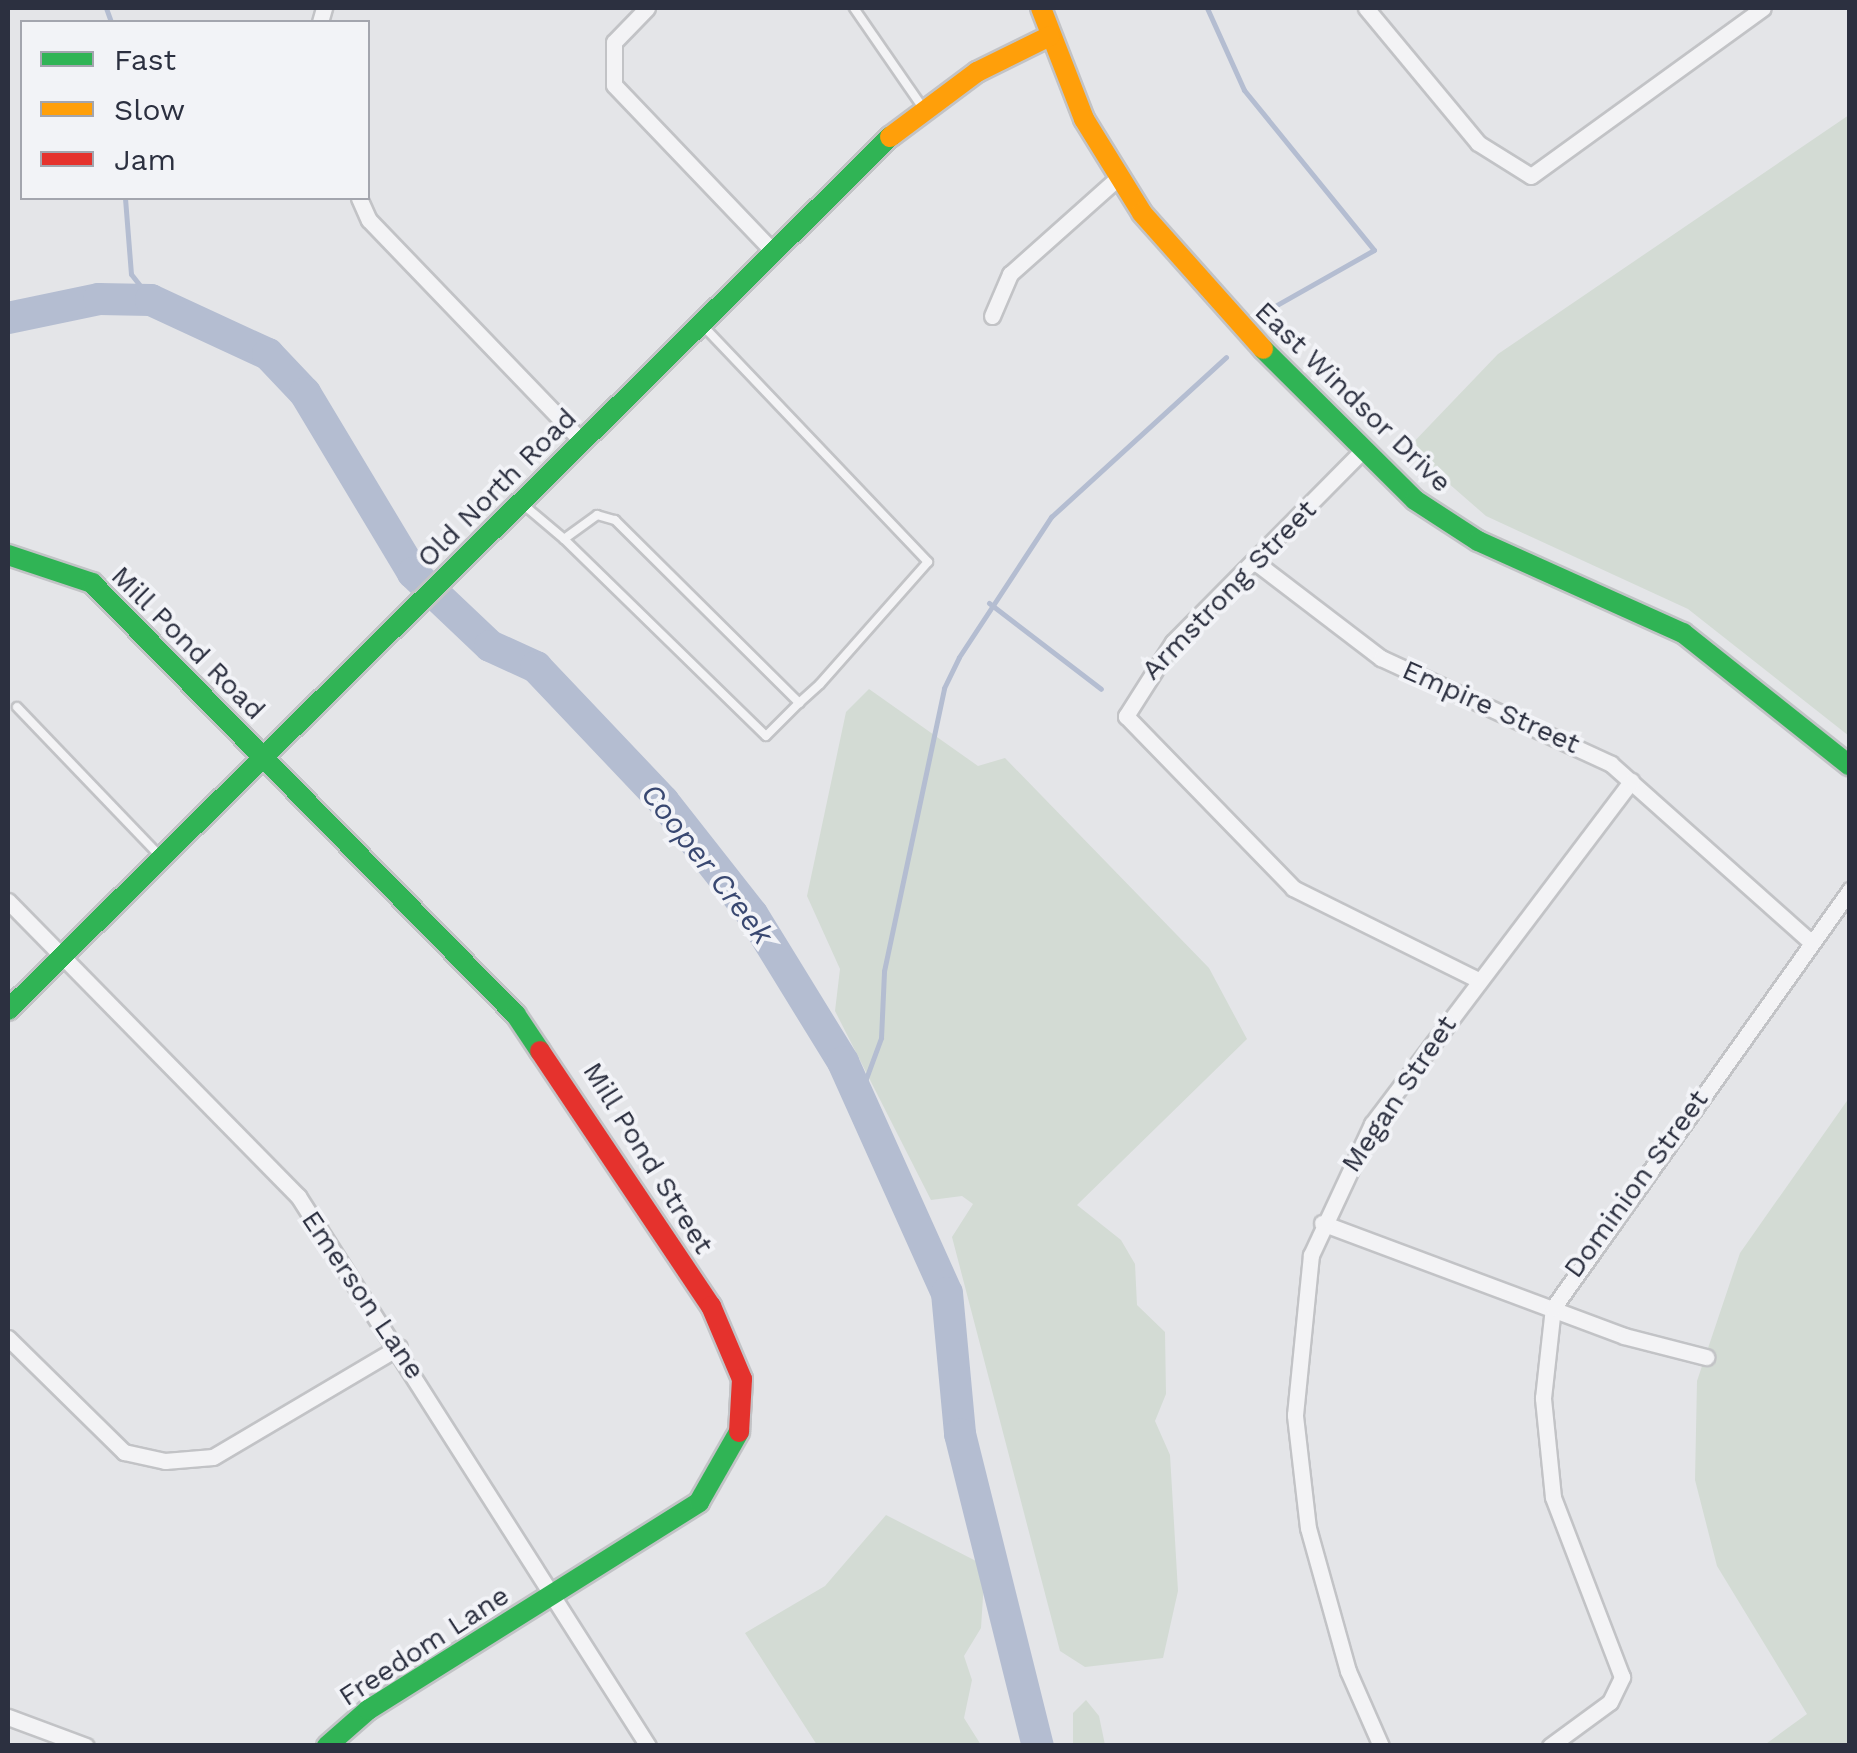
<!DOCTYPE html>
<html>
<head>
<meta charset="utf-8">
<style>
  body { margin:0 }
  #map { position:relative; width:1857px; height:1753px; overflow:hidden; background:#e4e5e8; font-family:"Work Sans",sans-serif }
  div>[style] { position:absolute }
  .green>* { inset:0; background:#d3dbd4 }
  .stream>* { height:5px; margin:-2.5px; padding:0 2.5px; transform-origin:2.5px; border-radius:2.5px; background:#b4bdd1 }
  .river>* { height:32px; margin:-16px; padding:0 16px; transform-origin:16px; border-radius:16px; background:#b4bdd1 }
  .roads { filter:drop-shadow(2px 0 #c2c3c6) drop-shadow(-2px 0 #c2c3c6) drop-shadow(0 2px #c2c3c6) drop-shadow(0 -2px #c2c3c6) }
  .lane>* { height:8px; margin:-4px; padding:0 4px; transform-origin:4px; border-radius:4px; background:#f3f3f5 }
  .street>* { height:15px; margin:-7.5px; padding:0 7.5px; transform-origin:7.5px; border-radius:7.5px; background:#f3f3f5 }
  .fast>* { height:20px; margin:-10px; padding:0 10px; transform-origin:10px; border-radius:10px; background:#30b455 }
  .slow>* { height:20px; margin:-10px; padding:0 10px; transform-origin:10px; border-radius:10px; background:#ff9f0a }
  .jam>* { height:20px; margin:-10px; padding:0 10px; transform-origin:10px; border-radius:10px; background:#e5322d }
  span { translate:-50% -50%; white-space:nowrap; text-align:center; line-height:1.15; -webkit-text-stroke:8px #f2f3f7; paint-order:stroke }
  .street-label { font-size:28px; color:#2c3040 }
  .water-label { font-size:30px; color:#394871; font-style:italic }
  .frame { position:absolute; inset:0; border:10px solid #2c3040; pointer-events:none }
  .legend { position:absolute; left:20px; top:20px; width:350px; height:180px; box-sizing:border-box; background:#f2f3f7; border:2px solid #a3a5ae; margin:0; padding:12px 18px; list-style:none; font-size:30px; color:#2c3040 }
  .legend li { display:flex; align-items:center; gap:20px; height:50px }
  .legend b { width:50px; border:2px solid #a3a5ae }
</style>
</head>
<body>
<div id="map">
  <div class="green">
    <div style="clip-path:polygon(1849px 115px,1849px 736px,1688px 609px,1486px 516px,1408px 448px,1498px 354px)"></div>
    <div style="clip-path:polygon(869px 689px,978px 766px,1005px 758px,1209px 968px,1247px 1039px,1077px 1205px,1121px 1240px,1135px 1264px,1137px 1305px,1165px 1332px,1166px 1394px,1155px 1421px,1170px 1455px,1178px 1591px,1163px 1658px,1085px 1667px,1060px 1651px,952px 1237px,973px 1204px,962px 1196px,931px 1200px,835px 1011px,840px 969px,807px 896px,846px 712px)"></div>
    <div style="clip-path:polygon(1849px 1098px,1849px 1745px,1763px 1746px,1807px 1714px,1717px 1566px,1695px 1480px,1697px 1381px,1740px 1253px)"></div>
    <div style="clip-path:polygon(886px 1515px,976px 1561px,984px 1581px,981px 1628px,964px 1656px,972px 1680px,964px 1718px,981px 1745px,817px 1745px,745px 1633px,825px 1586px)"></div>
    <div style="clip-path:polygon(1086px 1700px,1099px 1716px,1105px 1745px,1073px 1745px,1073px 1713px)"></div>
  </div>
  <div class="stream">
    <div style="left:106px;top:8px;width:15px;rotate:70deg"></div>
    <div style="left:1207px;top:8px;width:90px;rotate:65.7deg"></div>
    <div style="left:1244px;top:90px;width:206px;rotate:50.9deg"></div>
    <div style="left:1374px;top:250px;width:114px;rotate:150.5deg"></div>
    <div style="left:125px;top:198px;width:76px;rotate:85.5deg"></div>
    <div style="left:131px;top:274px;width:33px;rotate:52deg"></div>
    <div style="left:989px;top:603px;width:141px;rotate:37.5deg"></div>
    <div style="left:860px;top:1095px;width:61px;rotate:-69.8deg"></div>
    <div style="left:881px;top:1038px;width:67px;rotate:-87.4deg"></div>
    <div style="left:884px;top:971px;width:289px;rotate:-78deg"></div>
    <div style="left:944px;top:688px;width:34px;rotate:-64deg"></div>
    <div style="left:959px;top:657px;width:168px;rotate:-56.7deg"></div>
    <div style="left:1051px;top:517px;width:237px;rotate:-42.4deg"></div>
  </div>
  <div class="river">
    <div style="left:8px;top:318px;width:93px;rotate:-11.8deg"></div>
    <div style="left:99px;top:299px;width:52px;rotate:1.1deg"></div>
    <div style="left:151px;top:300px;width:129px;rotate:24.8deg"></div>
    <div style="left:268px;top:354px;width:54px;rotate:46.5deg"></div>
    <div style="left:305px;top:393px;width:210px;rotate:59deg"></div>
    <div style="left:413px;top:573px;width:106px;rotate:43.5deg"></div>
    <div style="left:490px;top:646px;width:51px;rotate:24.5deg"></div>
    <div style="left:536px;top:667px;width:185px;rotate:46.5deg"></div>
    <div style="left:663px;top:801px;width:144px;rotate:51.8deg"></div>
    <div style="left:752px;top:914px;width:174px;rotate:58.4deg"></div>
    <div style="left:843px;top:1062px;width:253px;rotate:65.8deg"></div>
    <div style="left:947px;top:1293px;width:142px;rotate:84.7deg"></div>
    <div style="left:960px;top:1434px;width:322px;rotate:76deg"></div>
  </div>
  <div class="roads">
    <div class="lane">
      <div style="left:854px;top:8px;width:121px;rotate:55.4deg"></div>
      <div style="left:525px;top:506px;width:51px;rotate:40.2deg"></div>
      <div style="left:564px;top:539px;width:41px;rotate:-36deg"></div>
      <div style="left:597px;top:515px;width:19px;rotate:16deg"></div>
      <div style="left:615px;top:520px;width:260px;rotate:44.8deg"></div>
      <div style="left:799px;top:703px;width:28px;rotate:-42deg"></div>
      <div style="left:820px;top:684px;width:163px;rotate:-48.5deg"></div>
      <div style="left:928px;top:562px;width:327px;rotate:-133.6deg"></div>
      <div style="left:564px;top:539px;width:282px;rotate:44.3deg"></div>
      <div style="left:766px;top:736px;width:47px;rotate:-45deg"></div>
      <div style="left:17px;top:707px;width:208px;rotate:46.2deg"></div>
    </div>
    <div class="street">
      <div style="left:647px;top:8px;width:47px;rotate:134.1deg"></div>
      <div style="left:614px;top:42px;width:43px;rotate:90deg"></div>
      <div style="left:614px;top:85px;width:226px;rotate:46.3deg"></div>
      <div style="left:1366px;top:8px;width:175px;rotate:50.3deg"></div>
      <div style="left:1478px;top:143px;width:62px;rotate:31.9deg"></div>
      <div style="left:1531px;top:176px;width:286px;rotate:-35.9deg"></div>
      <div style="left:320px;top:22px;width:15px;rotate:-74deg"></div>
      <div style="left:359px;top:198px;width:24px;rotate:66deg"></div>
      <div style="left:369px;top:220px;width:308px;rotate:46.1deg"></div>
      <div style="left:992px;top:316px;width:46px;rotate:-66.8deg"></div>
      <div style="left:1010px;top:274px;width:146px;rotate:-41.7deg"></div>
      <div style="left:1363px;top:450px;width:270px;rotate:134.7deg"></div>
      <div style="left:1173px;top:642px;width:88px;rotate:122.4deg"></div>
      <div style="left:1126px;top:716px;width:240px;rotate:45.8deg"></div>
      <div style="left:1293px;top:888px;width:207px;rotate:26.4deg"></div>
      <div style="left:1254px;top:561px;width:160px;rotate:37.4deg"></div>
      <div style="left:1381px;top:658px;width:253px;rotate:24.7deg"></div>
      <div style="left:1611px;top:764px;width:268px;rotate:41.7deg"></div>
      <div style="left:8px;top:901px;width:414px;rotate:45.5deg"></div>
      <div style="left:298px;top:1196px;width:652px;rotate:57.53deg"></div>
      <div style="left:1322px;top:1223px;width:322px;rotate:20.5deg"></div>
      <div style="left:1624px;top:1336px;width:85px;rotate:14.4deg"></div>
      <div style="left:8px;top:1338px;width:163px;rotate:44.5deg"></div>
      <div style="left:124px;top:1452px;width:42px;rotate:12.4deg"></div>
      <div style="left:165px;top:1461px;width:48px;rotate:-4.8deg"></div>
      <div style="left:213px;top:1457px;width:216px;rotate:-30.6deg"></div>
      <div style="left:8px;top:1717px;width:83px;rotate:20.4deg"></div>
      <div style="left:1381px;top:1746px;width:82px;rotate:-113.7deg"></div>
      <div style="left:1348px;top:1671px;width:148px;rotate:-105.6deg"></div>
      <div style="left:1308px;top:1528px;width:114px;rotate:-96.6deg"></div>
      <div style="left:1295px;top:1415px;width:161px;rotate:-84.3deg"></div>
      <div style="left:1311px;top:1255px;width:145px;rotate:-65deg"></div>
      <div style="left:1372px;top:1124px;width:430px;rotate:-52.9deg"></div>
      <div style="left:1550px;top:1746px;width:74px;rotate:-36.3deg"></div>
      <div style="left:1610px;top:1702px;width:28px;rotate:-64deg"></div>
      <div style="left:1622px;top:1677px;width:193px;rotate:-111deg"></div>
      <div style="left:1553px;top:1497px;width:100px;rotate:-95.8deg"></div>
      <div style="left:1543px;top:1398px;width:91px;rotate:-83.7deg"></div>
      <div style="left:1553px;top:1308px;width:513px;rotate:-54.61deg"></div>
    </div>
    <div class="fast">
      <div style="left:1263px;top:349px;width:214px;rotate:44.8deg"></div>
      <div style="left:1415px;top:500px;width:75px;rotate:33.1deg"></div>
      <div style="left:1478px;top:541px;width:225px;rotate:24.2deg"></div>
      <div style="left:1683px;top:633px;width:213px;rotate:38.5deg"></div>
      <div style="left:8px;top:555px;width:89px;rotate:18.4deg"></div>
      <div style="left:92px;top:583px;width:605px;rotate:45.54deg"></div>
      <div style="left:516px;top:1015px;width:43px;rotate:56.3deg"></div>
      <div style="left:8px;top:1010px;width:1241px;rotate:-44.71deg"></div>
      <div style="left:327px;top:1746px;width:55px;rotate:-41.3deg"></div>
      <div style="left:368px;top:1710px;width:391px;rotate:-32.1deg"></div>
      <div style="left:699px;top:1502px;width:81px;rotate:-60.3deg"></div>
    </div>
    <div class="slow">
      <div style="left:1041px;top:8px;width:119px;rotate:68.8deg"></div>
      <div style="left:1084px;top:119px;width:110px;rotate:58.3deg"></div>
      <div style="left:1142px;top:213px;width:182px;rotate:48.3deg"></div>
      <div style="left:890px;top:137px;width:109px;rotate:-36.8deg"></div>
      <div style="left:977px;top:72px;width:81px;rotate:-26.3deg"></div>
    </div>
    <div class="jam">
      <div style="left:540px;top:1051px;width:307px;rotate:56.2deg"></div>
      <div style="left:711px;top:1306px;width:79px;rotate:67deg"></div>
      <div style="left:742px;top:1379px;width:53px;rotate:93.2deg"></div>
    </div>
  </div>
  <div class="street-label">
    <span style="left:1353px;top:397px;rotate:44deg">East Windsor Drive</span>
    <span style="left:497px;top:488px;rotate:-45deg">Old North Road</span>
    <span style="left:1229px;top:590px;rotate:-46deg">Armstrong Street</span>
    <span style="left:188px;top:643px;rotate:45deg">Mill Pond Road</span>
    <span style="left:1491px;top:707px;rotate:24deg">Empire Street</span>
    <span style="left:1399px;top:1094px;rotate:-56deg">Megan Street</span>
    <span style="left:648px;top:1158px;rotate:58deg">Mill Pond Street</span>
    <span style="left:1636px;top:1184px;rotate:-54deg">Dominion Street</span>
    <span style="left:363px;top:1295px;rotate:56deg">Emerson Lane</span>
    <span style="left:424px;top:1646px;rotate:-33deg">Freedom Lane</span>
  </div>
  <div class="water-label">
    <span style="left:707px;top:864px;rotate:52deg">Cooper Creek</span>
  </div>
  <div class="frame"></div>
  <ul class="legend">
  <li><b style="height:12px;background:#30b455"></b>Fast</li>
  <li><b style="height:12px;background:#ff9f0a"></b>Slow</li>
  <li><b style="height:12px;background:#e5322d"></b>Jam</li>
  </ul>
</div>
</body>
</html>
